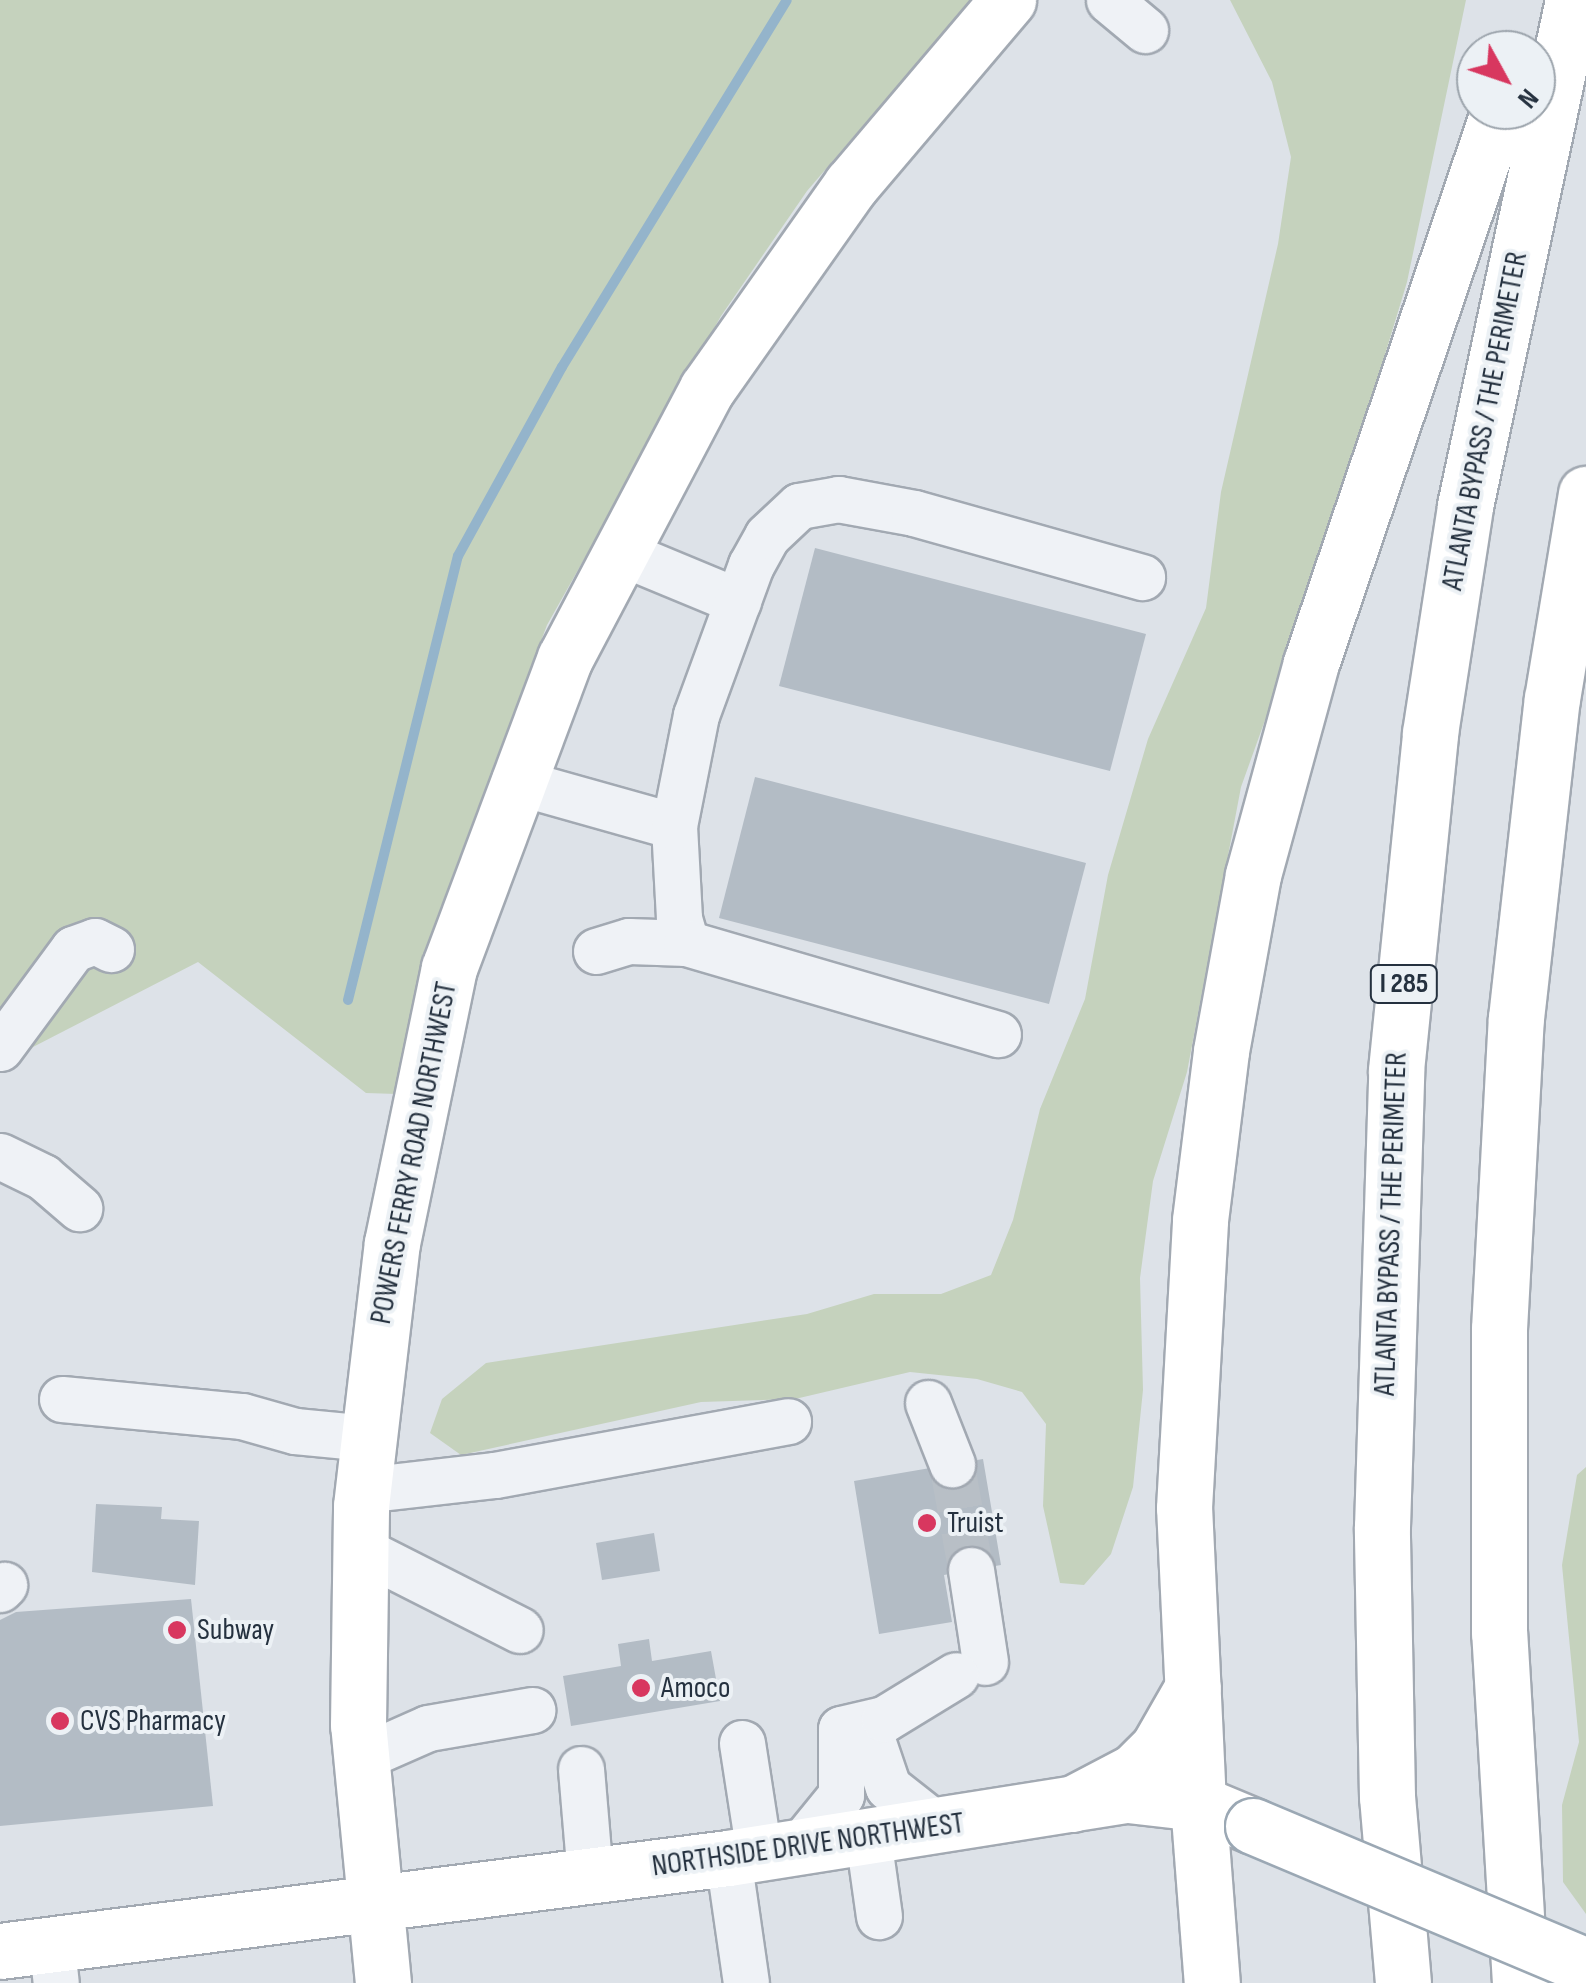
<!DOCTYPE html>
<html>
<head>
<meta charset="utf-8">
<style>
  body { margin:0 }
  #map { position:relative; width:1586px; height:1983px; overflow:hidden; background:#dde2e8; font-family:"Sofia Sans Condensed",sans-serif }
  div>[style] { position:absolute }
  .green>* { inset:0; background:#c5d2bd }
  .stream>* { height:10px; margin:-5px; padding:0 5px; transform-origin:5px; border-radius:5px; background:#94b4cb }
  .building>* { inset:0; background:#b3bcc5 }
  .minor-tunnel>* { height:45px; margin-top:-22.5px; transform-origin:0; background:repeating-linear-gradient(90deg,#b8bfc6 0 45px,transparent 0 67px) }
  .roads { filter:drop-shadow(2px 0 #a2a9b2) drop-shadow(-2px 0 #a2a9b2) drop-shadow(0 2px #a2a9b2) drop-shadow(0 -2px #a2a9b2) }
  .minor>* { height:45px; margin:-22.5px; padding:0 22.5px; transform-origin:22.5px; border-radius:22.5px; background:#eff2f6 }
  .major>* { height:55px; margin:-27.5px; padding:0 27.5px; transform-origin:27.5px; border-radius:27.5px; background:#fff }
  .highway>* { height:55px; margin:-27.5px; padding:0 27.5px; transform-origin:27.5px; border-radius:27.5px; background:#fff }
  .bridges { filter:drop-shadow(2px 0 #9ba8b4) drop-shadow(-2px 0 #9ba8b4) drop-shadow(0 2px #9ba8b4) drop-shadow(0 -2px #9ba8b4) }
  .major-bridge>* { height:55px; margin:-27.5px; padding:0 27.5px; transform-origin:27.5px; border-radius:27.5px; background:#fff }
  .dots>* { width:28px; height:28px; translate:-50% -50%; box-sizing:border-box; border:5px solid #ecf1f5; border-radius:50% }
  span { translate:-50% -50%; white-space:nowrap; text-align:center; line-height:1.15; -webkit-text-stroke:8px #ecf1f5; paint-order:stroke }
  .shield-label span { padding:2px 8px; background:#ecf1f5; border:2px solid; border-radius:8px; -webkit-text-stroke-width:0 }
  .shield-label { font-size:28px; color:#25313f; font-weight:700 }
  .street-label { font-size:30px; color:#25313f }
  .poi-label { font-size:30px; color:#25313f }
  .left { translate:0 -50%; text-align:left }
  .north { position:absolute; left:1456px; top:30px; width:100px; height:100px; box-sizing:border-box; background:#ecf1f5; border:2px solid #9ca4ac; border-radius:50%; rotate:130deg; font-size:28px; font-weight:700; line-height:40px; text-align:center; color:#25313f }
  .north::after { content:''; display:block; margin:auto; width:35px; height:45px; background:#d8375f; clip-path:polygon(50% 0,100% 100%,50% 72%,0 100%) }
</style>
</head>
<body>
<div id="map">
  <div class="green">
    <div style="clip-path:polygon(0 0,971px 0,807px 191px,721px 316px,547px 625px,451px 880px,397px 1094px,366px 1093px,198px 962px,0 1064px)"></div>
    <div style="clip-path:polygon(1230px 0,1466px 0,1407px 282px,1324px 556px,1241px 787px,1187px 1072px,1153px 1181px,1140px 1278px,1143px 1390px,1133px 1487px,1111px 1554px,1084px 1585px,1060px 1583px,1043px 1506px,1046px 1424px,1022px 1392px,977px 1379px,910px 1372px,795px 1399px,701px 1402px,461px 1455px,430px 1433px,442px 1399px,486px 1363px,807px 1314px,874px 1294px,941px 1294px,991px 1275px,1013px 1220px,1040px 1109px,1085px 999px,1108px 875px,1148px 739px,1206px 608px,1221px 492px,1278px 244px,1291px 157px,1272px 82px)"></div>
    <div style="clip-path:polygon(1586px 1467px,1586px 1914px,1563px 1882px,1562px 1805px,1579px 1742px,1562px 1565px,1577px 1475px)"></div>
  </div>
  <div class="stream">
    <div style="left:348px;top:1000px;width:457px;rotate:-76.1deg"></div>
    <div style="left:458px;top:556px;width:216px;rotate:-61.2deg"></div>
    <div style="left:562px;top:367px;width:430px;rotate:-58.5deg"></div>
  </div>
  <div class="building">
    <div style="clip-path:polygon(815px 548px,1146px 634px,1110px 771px,779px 686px)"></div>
    <div style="clip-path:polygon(755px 777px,1086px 863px,1049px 1004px,719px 918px)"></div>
    <div style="clip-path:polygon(983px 1459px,1001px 1565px,944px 1575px,952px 1622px,879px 1634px,854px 1481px)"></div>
    <div style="clip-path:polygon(96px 1504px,162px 1507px,161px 1519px,199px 1521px,195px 1585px,92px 1572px)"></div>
    <div style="clip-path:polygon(654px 1533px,660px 1571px,602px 1580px,596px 1543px)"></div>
    <div style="clip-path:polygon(191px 1599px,213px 1806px,0 1826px,0 1620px,16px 1612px)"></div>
    <div style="clip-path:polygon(649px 1639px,652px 1661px,711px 1651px,720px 1701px,571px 1726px,563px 1676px,621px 1666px,618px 1644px)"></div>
  </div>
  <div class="minor-tunnel">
    <div style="left:952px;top:1464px;width:108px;rotate:79.8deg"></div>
  </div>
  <div class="roads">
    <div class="minor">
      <div style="left:1109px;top:0;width:47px;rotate:39.8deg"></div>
      <div style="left:617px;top:551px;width:131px;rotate:22.5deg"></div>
      <div style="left:514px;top:781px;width:166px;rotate:15.7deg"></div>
      <div style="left:686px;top:943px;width:26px;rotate:-106deg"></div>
      <div style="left:679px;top:918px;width:92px;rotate:-93.1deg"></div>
      <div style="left:674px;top:826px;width:113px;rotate:-78.8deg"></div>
      <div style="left:696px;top:715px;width:160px;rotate:-69.9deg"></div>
      <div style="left:751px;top:565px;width:33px;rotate:-61deg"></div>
      <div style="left:767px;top:536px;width:44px;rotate:-43.2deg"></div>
      <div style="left:799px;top:506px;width:40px;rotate:-10deg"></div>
      <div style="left:838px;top:499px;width:77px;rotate:10.4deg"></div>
      <div style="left:914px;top:513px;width:237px;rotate:15.7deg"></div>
      <div style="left:596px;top:951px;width:34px;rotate:-17deg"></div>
      <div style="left:629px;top:941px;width:57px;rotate:2deg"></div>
      <div style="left:686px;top:943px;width:325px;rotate:16.3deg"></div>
      <div style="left:0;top:1048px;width:123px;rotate:-53.6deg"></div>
      <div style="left:73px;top:949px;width:23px;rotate:-20deg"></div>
      <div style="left:95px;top:941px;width:18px;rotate:27deg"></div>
      <div style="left:0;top:1156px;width:48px;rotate:26deg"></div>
      <div style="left:43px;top:1177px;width:48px;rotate:40.7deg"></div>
      <div style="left:62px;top:1399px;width:181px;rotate:5.4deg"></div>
      <div style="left:242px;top:1416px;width:55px;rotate:15.8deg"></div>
      <div style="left:295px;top:1431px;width:73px;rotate:5.5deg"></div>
      <div style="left:928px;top:1403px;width:66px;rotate:68.5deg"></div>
      <div style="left:363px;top:1490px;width:133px;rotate:-6.5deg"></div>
      <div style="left:495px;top:1475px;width:298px;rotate:-10.4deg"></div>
      <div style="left:360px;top:1549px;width:179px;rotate:26.9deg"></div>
      <div style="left:971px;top:1570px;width:93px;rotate:81.3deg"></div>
      <div style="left:0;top:1589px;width:6px;rotate:-45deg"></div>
      <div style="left:867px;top:1725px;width:65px;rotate:71.3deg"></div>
      <div style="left:888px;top:1787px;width:65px;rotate:38.1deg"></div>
      <div style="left:742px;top:1743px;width:111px;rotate:81.2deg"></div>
      <div style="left:360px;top:1758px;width:74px;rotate:-23.8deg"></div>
      <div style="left:428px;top:1728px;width:106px;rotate:-9.8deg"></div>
      <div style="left:581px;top:1769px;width:107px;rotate:85.2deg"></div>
      <div style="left:868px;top:1838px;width:79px;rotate:82deg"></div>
      <div style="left:798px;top:1848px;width:68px;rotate:-50.9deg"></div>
      <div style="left:841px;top:1795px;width:66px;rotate:-90deg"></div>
      <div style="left:841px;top:1729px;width:44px;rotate:-13.1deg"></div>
      <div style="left:884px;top:1719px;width:84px;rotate:-31.4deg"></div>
      <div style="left:728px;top:1858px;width:126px;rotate:81.8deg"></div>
      <div style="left:52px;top:1947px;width:36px;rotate:84deg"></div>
    </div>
    <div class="major">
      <div style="left:1198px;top:1803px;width:181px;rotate:85.6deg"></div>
      <div style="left:0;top:1951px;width:734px;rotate:-7.28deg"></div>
      <div style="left:728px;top:1858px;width:405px;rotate:-9deg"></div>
      <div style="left:1128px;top:1795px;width:70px;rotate:6.5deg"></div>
      <div style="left:1198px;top:1803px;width:60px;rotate:22.7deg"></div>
      <div style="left:383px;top:1983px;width:259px;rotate:-95.5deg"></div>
      <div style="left:358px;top:1725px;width:219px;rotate:-89.2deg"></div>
      <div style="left:361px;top:1506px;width:265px;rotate:-83.3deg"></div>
      <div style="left:392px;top:1243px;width:281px;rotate:-78.3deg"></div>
      <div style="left:449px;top:968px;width:331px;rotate:-69.5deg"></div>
      <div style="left:565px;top:658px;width:304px;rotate:-62.2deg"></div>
      <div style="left:707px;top:389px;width:250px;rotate:-54.8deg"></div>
      <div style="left:851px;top:185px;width:243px;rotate:-49.7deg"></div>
    </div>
    <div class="highway">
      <div style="left:1198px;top:1803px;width:295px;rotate:-92.7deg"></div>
      <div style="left:1184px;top:1508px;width:288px;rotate:-86.8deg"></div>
      <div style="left:1200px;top:1220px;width:170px;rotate:-82.9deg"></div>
      <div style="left:1221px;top:1051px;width:179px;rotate:-79.7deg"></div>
      <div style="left:1253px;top:875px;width:220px;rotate:-74.7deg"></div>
      <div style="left:1311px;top:663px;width:584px;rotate:-71.22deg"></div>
      <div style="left:1072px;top:1804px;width:71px;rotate:-27.6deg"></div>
      <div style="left:1135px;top:1771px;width:33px;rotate:-45deg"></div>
      <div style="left:1158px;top:1748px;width:70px;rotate:-60.2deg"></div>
      <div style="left:1403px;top:1983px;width:187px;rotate:-94.9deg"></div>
      <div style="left:1387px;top:1797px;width:270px;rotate:-91.1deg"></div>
      <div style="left:1382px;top:1527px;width:457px;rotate:-88.2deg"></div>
      <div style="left:1396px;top:1070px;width:339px;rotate:-84.2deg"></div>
      <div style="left:1430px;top:733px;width:230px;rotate:-81.2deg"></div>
      <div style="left:1465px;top:506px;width:517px;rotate:-77.95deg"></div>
      <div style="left:1520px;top:1983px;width:351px;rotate:-93.4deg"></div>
      <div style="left:1499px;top:1633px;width:304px;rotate:-90deg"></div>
      <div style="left:1499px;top:1329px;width:311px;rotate:-86.9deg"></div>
      <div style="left:1516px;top:1018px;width:321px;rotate:-83.6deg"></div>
      <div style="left:1552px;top:699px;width:208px;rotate:-80.6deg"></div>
    </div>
  </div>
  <div class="bridges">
    <div class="major-bridge">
      <div style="left:1253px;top:1826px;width:361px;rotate:22.8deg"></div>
    </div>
  </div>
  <div class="dots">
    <div style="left:927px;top:1523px;background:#d8375f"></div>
    <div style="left:177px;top:1630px;background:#d8375f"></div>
    <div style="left:641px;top:1688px;background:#d8375f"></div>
    <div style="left:60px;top:1721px;background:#d8375f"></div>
  </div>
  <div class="shield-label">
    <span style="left:1404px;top:984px">I 285</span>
  </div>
  <div class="street-label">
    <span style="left:1485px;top:421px;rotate:-79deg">ATLANTA BYPASS / THE PERIMETER</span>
    <span style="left:414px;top:1153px;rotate:-79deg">POWERS FERRY ROAD NORTHWEST</span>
    <span style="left:1391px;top:1224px;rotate:-88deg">ATLANTA BYPASS / THE PERIMETER</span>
    <span style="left:808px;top:1845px;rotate:-8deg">NORTHSIDE DRIVE NORTHWEST</span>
  </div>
  <div class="poi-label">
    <span class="left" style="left:947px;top:1523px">Truist</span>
    <span class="left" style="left:197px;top:1630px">Subway</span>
    <span class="left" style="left:661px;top:1688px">Amoco</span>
    <span class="left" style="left:80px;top:1721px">CVS Pharmacy</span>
  </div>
  <div class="north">N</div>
</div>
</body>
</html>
